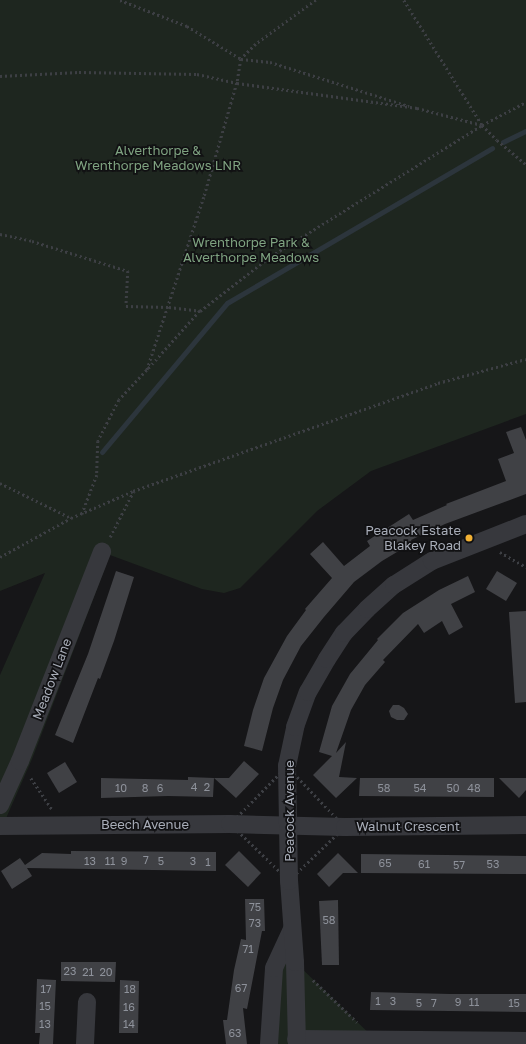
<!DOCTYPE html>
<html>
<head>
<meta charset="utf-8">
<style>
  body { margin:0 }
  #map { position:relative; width:526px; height:1044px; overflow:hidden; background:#161618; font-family:"Golos Text",sans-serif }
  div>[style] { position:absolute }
  .green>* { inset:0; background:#1e261f }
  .stream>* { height:5px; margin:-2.5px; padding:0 2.5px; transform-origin:2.5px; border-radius:2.5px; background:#2c353c }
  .building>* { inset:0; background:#404145 }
  .path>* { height:2.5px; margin-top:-1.25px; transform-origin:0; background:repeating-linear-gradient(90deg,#3d3f44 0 2px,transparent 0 5px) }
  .minor>* { height:18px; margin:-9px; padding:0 9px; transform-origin:9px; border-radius:9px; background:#37383d }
  .dots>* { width:11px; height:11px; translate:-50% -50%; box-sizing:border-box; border:2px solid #111113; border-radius:50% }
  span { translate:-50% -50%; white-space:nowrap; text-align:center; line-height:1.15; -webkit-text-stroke:3.5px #111113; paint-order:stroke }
  .number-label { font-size:11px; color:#8e929b }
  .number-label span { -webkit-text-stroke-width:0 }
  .park-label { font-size:13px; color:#7fa381 }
  .poi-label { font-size:13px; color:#a8adb8 }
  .right { translate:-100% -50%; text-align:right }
  .street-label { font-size:13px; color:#a8adb8 }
</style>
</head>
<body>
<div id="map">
  <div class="green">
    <div style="clip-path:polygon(0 0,526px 0,526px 414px,371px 471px,317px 511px,240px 588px,224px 593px,202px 589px,110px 555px,32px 759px,0 832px,0 675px,45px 573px,0 591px)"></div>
    <div style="clip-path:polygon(292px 929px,295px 962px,375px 1039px,353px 1044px,269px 1044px,274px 968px)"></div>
  </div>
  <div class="stream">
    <div style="left:503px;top:142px;width:25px;rotate:-26deg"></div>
    <div style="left:102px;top:452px;width:194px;rotate:-50deg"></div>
    <div style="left:227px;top:303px;width:307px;rotate:-30.3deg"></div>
  </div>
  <div class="building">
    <div style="clip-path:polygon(521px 427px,526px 440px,526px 494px,445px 524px,411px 540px,412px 543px,382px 561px,354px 582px,324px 617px,301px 646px,283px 680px,273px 708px,262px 751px,244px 746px,253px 710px,264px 678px,287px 636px,306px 610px,305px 609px,332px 578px,310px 554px,323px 542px,344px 566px,370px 546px,367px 541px,409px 514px,413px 520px,447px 505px,446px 504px,506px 481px,498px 459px,514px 453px,506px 432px)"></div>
    <div style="clip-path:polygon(116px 571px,134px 577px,114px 641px,100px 679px,98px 678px,73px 743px,55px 735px,88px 654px)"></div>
    <div style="clip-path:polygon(497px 571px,517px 583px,506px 601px,486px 589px)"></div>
    <div style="clip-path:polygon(468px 576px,475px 592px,451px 604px,463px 627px,449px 635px,442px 621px,424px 633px,418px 624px,383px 660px,385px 662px,365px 685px,351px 710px,336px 753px,346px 742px,339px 777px,357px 778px,336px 798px,313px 775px,332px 756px,319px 752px,332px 706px,350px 674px,378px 640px,377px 639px,403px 613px,439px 590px)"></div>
    <div style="clip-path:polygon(526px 611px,526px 702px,515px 703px,509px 612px)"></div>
    <div style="clip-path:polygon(393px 705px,399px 705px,404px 708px,408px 714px,404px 720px,397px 720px,391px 717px,389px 711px)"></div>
    <div style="clip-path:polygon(244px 761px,259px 774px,236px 798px,214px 778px,229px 778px)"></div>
    <div style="clip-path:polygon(65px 762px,77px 782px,59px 793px,47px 773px)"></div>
    <div style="clip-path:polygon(188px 777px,214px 778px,213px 797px,168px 796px,101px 798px,101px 778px,188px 780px)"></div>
    <div style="clip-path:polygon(360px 778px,494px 778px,494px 797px,359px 796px)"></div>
    <div style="clip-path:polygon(499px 778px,526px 778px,526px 790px,519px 798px)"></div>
    <div style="clip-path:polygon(71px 851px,216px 852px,216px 871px,27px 868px,32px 876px,12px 889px,1px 871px,20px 858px,25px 865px,42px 853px,71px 854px)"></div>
    <div style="clip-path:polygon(239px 851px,261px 873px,248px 887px,225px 865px)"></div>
    <div style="clip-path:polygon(338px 853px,358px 873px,343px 873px,329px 887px,317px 874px)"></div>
    <div style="clip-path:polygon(361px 854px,526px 856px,526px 874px,361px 873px)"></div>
    <div style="clip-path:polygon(245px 899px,264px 899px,265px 931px,262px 931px,247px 1009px,243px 1008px,247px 1044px,226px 1044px,223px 1020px,227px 1020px,234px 970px,241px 939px,246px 940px)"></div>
    <div style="clip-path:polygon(338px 900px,339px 965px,322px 965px,319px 901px)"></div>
    <div style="clip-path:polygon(61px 962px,116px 962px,115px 982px,61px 981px)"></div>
    <div style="clip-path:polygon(37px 979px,56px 980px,53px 1044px,39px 1044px,40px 1033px,35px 1033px)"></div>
    <div style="clip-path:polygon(120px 980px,139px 981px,138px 1033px,119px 1033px)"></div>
    <div style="clip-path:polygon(371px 992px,450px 994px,526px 994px,526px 1012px,370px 1010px)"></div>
  </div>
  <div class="path">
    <div style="left:120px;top:0;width:72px;rotate:21.2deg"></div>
    <div style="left:187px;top:26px;width:63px;rotate:31.4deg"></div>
    <div style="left:241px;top:59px;width:29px;rotate:6deg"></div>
    <div style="left:270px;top:62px;width:146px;rotate:17.6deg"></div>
    <div style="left:316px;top:0;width:74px;rotate:143.7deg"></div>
    <div style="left:256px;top:44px;width:21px;rotate:135deg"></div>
    <div style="left:241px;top:59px;width:24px;rotate:99deg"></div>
    <div style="left:237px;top:83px;width:182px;rotate:7.9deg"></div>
    <div style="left:417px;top:108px;width:67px;rotate:14.7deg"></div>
    <div style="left:404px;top:0;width:147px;rotate:58deg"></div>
    <div style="left:482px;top:125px;width:21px;rotate:45deg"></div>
    <div style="left:497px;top:140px;width:38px;rotate:40deg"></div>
    <div style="left:0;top:76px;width:79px;rotate:-2.9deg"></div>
    <div style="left:79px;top:72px;width:118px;rotate:1deg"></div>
    <div style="left:197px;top:74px;width:41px;rotate:12.7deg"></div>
    <div style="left:237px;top:83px;width:119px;rotate:106.1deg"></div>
    <div style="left:204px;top:197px;width:182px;rotate:108.2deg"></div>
    <div style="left:147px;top:370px;width:41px;rotate:133deg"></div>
    <div style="left:119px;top:400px;width:46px;rotate:117.1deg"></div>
    <div style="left:98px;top:441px;width:34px;rotate:92deg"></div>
    <div style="left:97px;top:475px;width:42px;rotate:111deg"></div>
    <div style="left:0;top:234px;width:33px;rotate:12deg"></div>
    <div style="left:32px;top:241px;width:101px;rotate:17.4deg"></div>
    <div style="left:128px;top:271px;width:35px;rotate:93deg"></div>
    <div style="left:126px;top:306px;width:43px;rotate:1.3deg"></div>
    <div style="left:169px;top:307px;width:31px;rotate:7deg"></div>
    <div style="left:200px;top:311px;width:78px;rotate:131.9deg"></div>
    <div style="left:200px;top:311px;width:90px;rotate:-37.8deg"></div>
    <div style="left:271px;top:256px;width:248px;rotate:-31.8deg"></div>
    <div style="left:482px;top:125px;width:50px;rotate:-27.6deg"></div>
    <div style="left:0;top:483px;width:79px;rotate:26.2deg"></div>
    <div style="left:110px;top:537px;width:51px;rotate:-62.9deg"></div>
    <div style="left:500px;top:552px;width:30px;rotate:30deg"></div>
    <div style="left:0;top:557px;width:81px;rotate:-28.8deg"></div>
    <div style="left:71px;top:518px;width:68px;rotate:-23.5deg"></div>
    <div style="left:133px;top:491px;width:324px;rotate:-19.5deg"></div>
    <div style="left:438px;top:383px;width:91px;rotate:-15.3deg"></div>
    <div style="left:287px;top:766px;width:84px;rotate:46.4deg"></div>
    <div style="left:345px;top:827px;width:78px;rotate:136deg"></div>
    <div style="left:289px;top:881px;width:82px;rotate:-136deg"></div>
    <div style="left:230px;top:824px;width:81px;rotate:-45.5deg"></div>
    <div style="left:31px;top:778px;width:37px;rotate:56deg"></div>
    <div style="left:313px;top:980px;width:61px;rotate:43.7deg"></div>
  </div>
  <div class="minor">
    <div style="left:0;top:805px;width:48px;rotate:-65.6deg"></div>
    <div style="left:20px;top:761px;width:225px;rotate:-68.6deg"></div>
    <div style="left:0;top:826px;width:230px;rotate:-0.5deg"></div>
    <div style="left:230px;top:824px;width:115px;rotate:1.5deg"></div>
    <div style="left:345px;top:827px;width:181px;rotate:-0.6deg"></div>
    <div style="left:296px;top:1039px;width:230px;rotate:0.5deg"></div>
    <div style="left:85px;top:1044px;width:42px;rotate:-87.3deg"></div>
    <div style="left:269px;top:1044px;width:76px;rotate:-86.2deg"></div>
    <div style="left:274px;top:968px;width:43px;rotate:-65.2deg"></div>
    <div style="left:297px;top:1044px;width:82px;rotate:-91.4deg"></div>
    <div style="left:295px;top:962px;width:81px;rotate:-94.2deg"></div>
    <div style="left:289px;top:881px;width:115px;rotate:-91deg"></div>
    <div style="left:287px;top:766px;width:40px;rotate:-78deg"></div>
    <div style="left:295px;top:727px;width:37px;rotate:-70deg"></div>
    <div style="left:308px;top:692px;width:38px;rotate:-60deg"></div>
    <div style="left:327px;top:659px;width:31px;rotate:-57deg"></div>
    <div style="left:344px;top:633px;width:33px;rotate:-46deg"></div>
    <div style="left:367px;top:609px;width:36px;rotate:-42deg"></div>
    <div style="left:394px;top:585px;width:45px;rotate:-32.3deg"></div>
    <div style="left:432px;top:561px;width:101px;rotate:-21.5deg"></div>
  </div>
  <div class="dots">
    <div style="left:469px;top:538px;background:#f2b134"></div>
  </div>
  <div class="number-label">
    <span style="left:194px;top:787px">4</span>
    <span style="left:207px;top:787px">2</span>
    <span style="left:121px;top:788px">10</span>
    <span style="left:145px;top:788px">8</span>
    <span style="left:160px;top:788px">6</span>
    <span style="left:384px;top:788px">58</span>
    <span style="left:420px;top:788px">54</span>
    <span style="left:453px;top:788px">50</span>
    <span style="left:474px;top:788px">48</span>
    <span style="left:146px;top:860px">7</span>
    <span style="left:90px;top:861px">13</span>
    <span style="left:110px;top:861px">11</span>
    <span style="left:124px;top:861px">9</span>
    <span style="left:161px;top:861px">5</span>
    <span style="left:193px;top:861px">3</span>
    <span style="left:208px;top:862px">1</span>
    <span style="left:385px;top:863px">65</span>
    <span style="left:424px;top:864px">61</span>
    <span style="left:493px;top:864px">53</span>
    <span style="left:459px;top:865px">57</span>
    <span style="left:255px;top:907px">75</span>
    <span style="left:329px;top:920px">58</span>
    <span style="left:255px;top:923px">73</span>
    <span style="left:248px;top:949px">71</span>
    <span style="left:70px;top:971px">23</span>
    <span style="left:88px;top:972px">21</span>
    <span style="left:106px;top:972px">20</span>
    <span style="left:241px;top:988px">67</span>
    <span style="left:46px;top:989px">17</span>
    <span style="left:130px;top:989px">18</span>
    <span style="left:378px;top:1001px">1</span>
    <span style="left:393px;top:1001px">3</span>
    <span style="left:458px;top:1002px">9</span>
    <span style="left:474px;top:1002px">11</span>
    <span style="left:419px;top:1003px">5</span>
    <span style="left:434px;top:1003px">7</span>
    <span style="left:514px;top:1003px">15</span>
    <span style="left:45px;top:1006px">15</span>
    <span style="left:129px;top:1007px">16</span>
    <span style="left:45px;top:1024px">13</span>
    <span style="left:129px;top:1024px">14</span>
    <span style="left:235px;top:1033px">63</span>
  </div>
  <div class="park-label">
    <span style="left:158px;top:158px">Alverthorpe &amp;<br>Wrenthorpe Meadows LNR</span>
    <span style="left:251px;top:250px">Wrenthorpe Park &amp;<br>Alverthorpe Meadows</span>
  </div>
  <div class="poi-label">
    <span class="right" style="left:461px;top:538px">Peacock Estate<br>Blakey Road</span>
  </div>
  <div class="street-label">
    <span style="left:52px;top:679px;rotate:-69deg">Meadow Lane</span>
    <span style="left:289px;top:811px;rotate:-90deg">Peacock Avenue</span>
    <span style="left:145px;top:824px">Beech Avenue</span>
    <span style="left:408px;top:826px">Walnut Crescent</span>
  </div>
</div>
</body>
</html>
